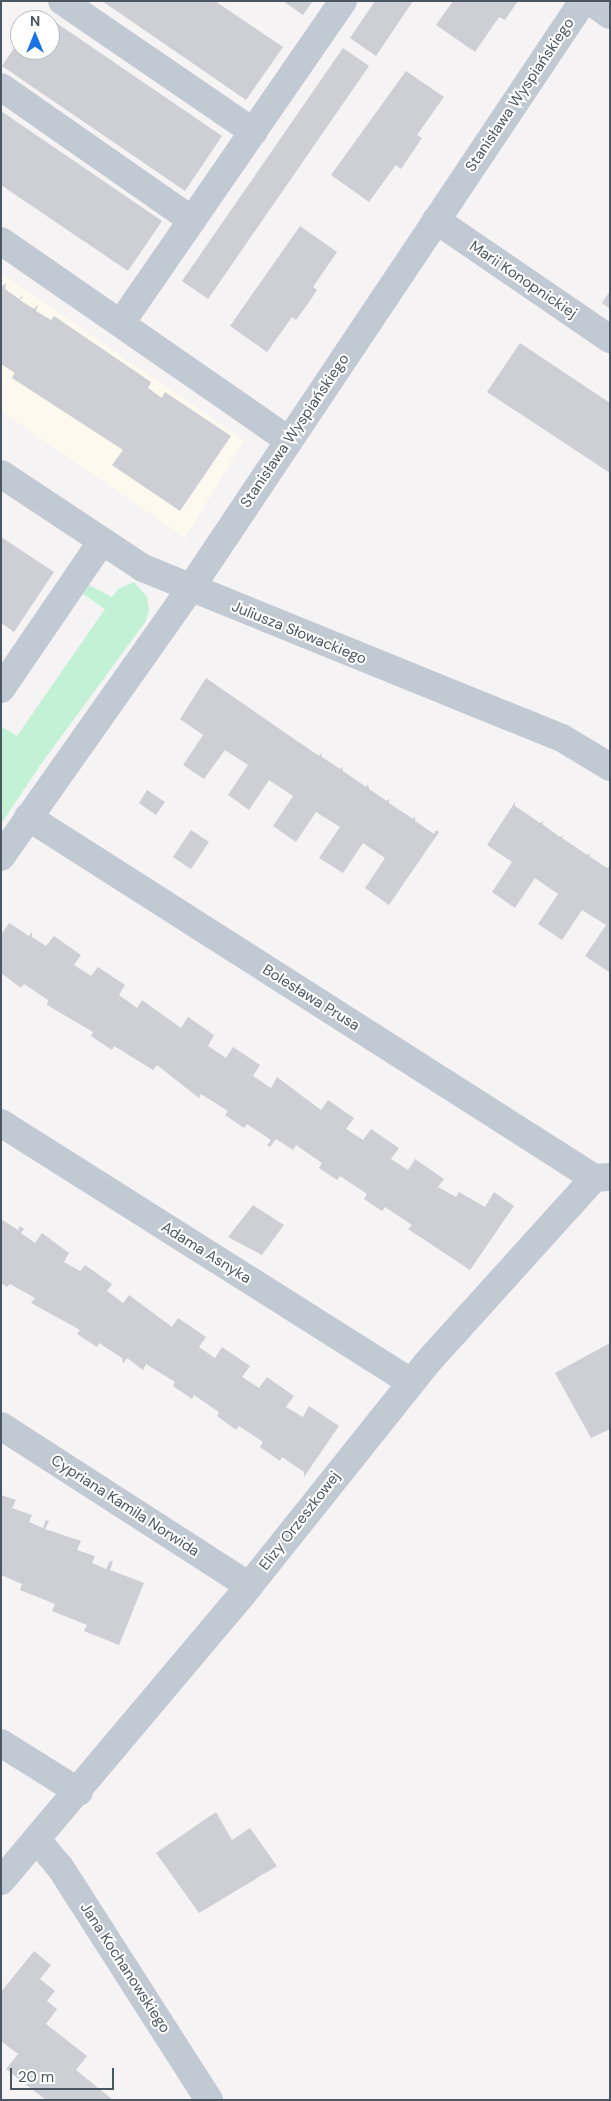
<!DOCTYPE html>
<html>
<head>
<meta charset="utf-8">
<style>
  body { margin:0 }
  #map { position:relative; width:611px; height:2101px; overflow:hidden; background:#f5f3f3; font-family:"DM Sans",sans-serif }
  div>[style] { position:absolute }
  .commercial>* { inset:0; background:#fdf9ef }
  .green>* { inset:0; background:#c3f1d5 }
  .building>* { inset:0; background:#cdcfd5 }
  .minor>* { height:28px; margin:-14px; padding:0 14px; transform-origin:14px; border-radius:14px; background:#c1cad2 }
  span { translate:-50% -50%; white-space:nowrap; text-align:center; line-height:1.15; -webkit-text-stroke:4px #fff; paint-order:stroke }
  .street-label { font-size:15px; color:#4a5661 }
  .frame { position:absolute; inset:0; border:2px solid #4a5661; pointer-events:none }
  .north { position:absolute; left:10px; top:10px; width:50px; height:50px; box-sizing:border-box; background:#fff; border:1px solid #b7bbc0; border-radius:50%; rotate:0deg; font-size:14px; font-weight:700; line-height:20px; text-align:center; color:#4a5661 }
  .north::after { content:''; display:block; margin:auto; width:18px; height:22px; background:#1a73e8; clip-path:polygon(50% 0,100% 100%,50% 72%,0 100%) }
  .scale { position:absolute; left:10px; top:2068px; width:104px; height:22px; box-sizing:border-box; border:2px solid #4a5661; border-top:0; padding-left:6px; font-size:15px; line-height:18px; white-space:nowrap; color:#4a5661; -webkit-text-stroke:4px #fff; paint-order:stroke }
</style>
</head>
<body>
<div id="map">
  <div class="commercial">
    <div style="clip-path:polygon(1px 273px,244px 440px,185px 538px,1px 411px)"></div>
  </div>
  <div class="green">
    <div style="clip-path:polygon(134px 582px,147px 597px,149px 610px,146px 621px,41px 764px,1px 824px,1px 726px,17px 736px,105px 609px,83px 594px,89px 585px,112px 597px,118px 589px)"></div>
  </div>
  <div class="building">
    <div style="clip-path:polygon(102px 1px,215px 1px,283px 47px,246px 100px)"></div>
    <div style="clip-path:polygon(283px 1px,313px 1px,303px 15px)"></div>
    <div style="clip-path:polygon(375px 1px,413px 1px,376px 56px,350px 38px)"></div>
    <div style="clip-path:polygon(453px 1px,518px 1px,505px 20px,499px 17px,475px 52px,436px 25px)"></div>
    <div style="clip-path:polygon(39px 11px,222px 136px,185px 191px,2px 66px,20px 39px,20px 50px,50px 50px,50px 20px,33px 20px)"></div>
    <div style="clip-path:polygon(343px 48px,369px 66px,208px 299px,182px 281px)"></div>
    <div style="clip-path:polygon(406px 71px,444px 97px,417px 135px,422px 138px,401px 169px,396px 165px,369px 202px,331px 175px)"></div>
    <div style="clip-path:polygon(1px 111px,162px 221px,128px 271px,1px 185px)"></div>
    <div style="clip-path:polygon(300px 226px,337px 252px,313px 287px,317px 290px,307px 305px,296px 320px,292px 317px,267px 352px,230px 326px)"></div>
    <div style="clip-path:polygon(6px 283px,5px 289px,19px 299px,24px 295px,20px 300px,34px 309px,38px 305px,36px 311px,51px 320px,54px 316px,151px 382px,148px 388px,162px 398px,165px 392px,231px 436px,180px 511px,112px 465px,123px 450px,12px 378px,15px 373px,1px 364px,1px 287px)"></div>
    <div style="clip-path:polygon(610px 291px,610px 309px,602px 303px)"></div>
    <div style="clip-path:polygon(520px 343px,610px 403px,610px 473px,487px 392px)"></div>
    <div style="clip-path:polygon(1px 537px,54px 572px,14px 632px,1px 623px)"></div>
    <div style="clip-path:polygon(206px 678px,319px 756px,321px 753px,322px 757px,340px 769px,342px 767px,343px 771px,366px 787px,368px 784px,369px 789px,387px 801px,389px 798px,389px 803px,413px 819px,415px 816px,415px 821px,434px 834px,436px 830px,439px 832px,389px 905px,365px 888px,385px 858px,363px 843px,343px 873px,319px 858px,340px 827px,316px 812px,296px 842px,273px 826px,293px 796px,269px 780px,249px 810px,228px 795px,248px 765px,225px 750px,204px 779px,183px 765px,203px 735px,180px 719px)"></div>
    <div style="clip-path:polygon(147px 790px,165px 802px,156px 815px,139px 803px)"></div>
    <div style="clip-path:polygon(515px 802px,515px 806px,540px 823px,544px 821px,542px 824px,560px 837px,564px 835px,562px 838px,587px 855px,591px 853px,589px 856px,607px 868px,610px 866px,609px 972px,585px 956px,606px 925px,582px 910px,562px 940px,538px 924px,558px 894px,535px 878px,515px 908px,492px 892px,512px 862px,487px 845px)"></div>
    <div style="clip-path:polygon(191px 830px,209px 842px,191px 869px,173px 857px)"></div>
    <div style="clip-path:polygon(9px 923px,29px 936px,32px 932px,32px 937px,46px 946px,54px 936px,81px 955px,74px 965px,91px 976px,98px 967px,125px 985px,119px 995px,137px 1008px,142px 1000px,181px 1028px,188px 1017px,214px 1035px,208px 1046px,226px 1058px,233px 1047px,260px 1065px,253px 1076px,271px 1088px,277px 1077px,321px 1110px,328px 1100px,354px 1118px,346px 1129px,363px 1140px,371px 1129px,399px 1148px,391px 1159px,408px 1170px,415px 1159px,444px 1179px,438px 1187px,456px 1197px,459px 1192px,485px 1207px,494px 1192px,514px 1206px,470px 1270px,408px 1229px,412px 1225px,385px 1207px,382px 1211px,364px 1199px,367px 1194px,340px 1176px,337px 1180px,319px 1168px,322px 1163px,296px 1145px,293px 1150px,276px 1139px,270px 1147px,267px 1145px,271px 1140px,247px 1124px,244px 1128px,225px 1115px,228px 1111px,201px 1094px,199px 1098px,157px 1065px,153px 1070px,114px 1046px,112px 1050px,91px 1036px,93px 1032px,47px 1005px,48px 1000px,24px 984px,21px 988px,1px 973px,1px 935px)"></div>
    <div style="clip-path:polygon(253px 1205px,284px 1225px,262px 1255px,228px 1237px)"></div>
    <div style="clip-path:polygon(1px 1219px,18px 1230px,20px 1226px,24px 1229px,21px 1233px,35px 1243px,42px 1233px,69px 1253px,64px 1262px,80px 1271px,85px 1265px,112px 1284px,107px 1291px,123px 1303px,129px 1295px,172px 1327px,178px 1318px,206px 1337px,199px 1347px,215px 1358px,222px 1347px,250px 1366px,242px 1377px,259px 1388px,267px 1377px,294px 1396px,286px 1407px,303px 1417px,309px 1406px,339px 1426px,304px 1477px,304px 1472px,282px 1457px,280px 1461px,260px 1447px,263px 1442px,239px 1426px,236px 1430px,217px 1416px,219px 1412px,194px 1395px,192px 1399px,173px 1386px,175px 1382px,146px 1364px,143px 1370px,127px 1358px,123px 1364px,122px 1358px,99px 1343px,97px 1347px,77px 1334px,80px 1330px,31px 1303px,35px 1298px,10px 1284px,7px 1287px,1px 1283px)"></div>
    <div style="clip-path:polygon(610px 1343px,610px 1429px,591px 1438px,555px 1373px)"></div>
    <div style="clip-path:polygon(1px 1495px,16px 1500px,12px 1508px,32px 1515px,29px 1522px,43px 1528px,46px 1520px,49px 1521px,45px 1529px,81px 1541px,77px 1550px,95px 1556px,92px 1563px,106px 1569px,110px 1561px,113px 1561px,110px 1570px,144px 1583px,119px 1645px,84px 1631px,87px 1625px,52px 1611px,55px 1604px,20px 1590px,22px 1584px,1px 1575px)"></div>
    <div style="clip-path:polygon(216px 1812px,232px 1840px,250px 1828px,277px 1866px,199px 1913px,156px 1853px)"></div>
    <div style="clip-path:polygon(34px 1951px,51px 1965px,40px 1979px,55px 1991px,47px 2001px,57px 2009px,46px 2024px,87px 2056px,76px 2070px,113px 2100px,46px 2100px,6px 2069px,18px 2054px,1px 2041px,1px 1992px)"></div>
  </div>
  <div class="minor">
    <div style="left:62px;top:1px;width:232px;rotate:34.4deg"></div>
    <div style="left:590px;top:1px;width:24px;rotate:35deg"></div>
    <div style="left:1px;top:87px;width:233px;rotate:34.9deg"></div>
    <div style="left:436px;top:220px;width:211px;rotate:34.4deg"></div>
    <div style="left:1px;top:241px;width:349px;rotate:34.7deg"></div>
    <div style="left:121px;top:323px;width:391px;rotate:-55.4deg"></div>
    <div style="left:1px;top:474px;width:170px;rotate:33.5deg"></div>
    <div style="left:143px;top:568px;width:452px;rotate:22.1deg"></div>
    <div style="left:562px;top:738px;width:56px;rotate:31.1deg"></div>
    <div style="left:1px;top:689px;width:179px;rotate:-55.7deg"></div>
    <div style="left:28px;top:817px;width:671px;rotate:32.53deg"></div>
    <div style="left:1px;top:857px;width:328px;rotate:-54.8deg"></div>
    <div style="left:190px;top:589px;width:707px;rotate:-56.24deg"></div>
    <div style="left:1px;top:1123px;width:485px;rotate:32.3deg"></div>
    <div style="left:1px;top:1426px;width:295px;rotate:32.8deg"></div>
    <div style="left:1px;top:1743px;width:92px;rotate:32.1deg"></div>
    <div style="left:37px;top:1840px;width:35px;rotate:50deg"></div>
    <div style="left:60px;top:1867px;width:277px;rotate:57.4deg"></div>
    <div style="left:1px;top:1881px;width:385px;rotate:-49.9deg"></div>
    <div style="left:249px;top:1586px;width:284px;rotate:-51.4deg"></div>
    <div style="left:426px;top:1364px;width:251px;rotate:-47.9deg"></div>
    <div style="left:594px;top:1178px;width:16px;rotate:-4deg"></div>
  </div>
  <div class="street-label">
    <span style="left:520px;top:95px;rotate:-56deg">Stanisława Wyspiańskiego</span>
    <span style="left:523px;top:280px;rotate:34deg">Marii Konopnickiej</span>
    <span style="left:295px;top:431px;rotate:-56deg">Stanisława Wyspiańskiego</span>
    <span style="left:299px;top:633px;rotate:22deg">Juliusza Słowackiego</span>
    <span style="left:311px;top:998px;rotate:32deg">Bolesława Prusa</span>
    <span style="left:206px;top:1253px;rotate:32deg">Adama Asnyka</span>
    <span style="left:125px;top:1506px;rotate:33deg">Cypriana Kamila Norwida</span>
    <span style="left:300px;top:1521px;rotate:-52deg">Elizy Orzeszkowej</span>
    <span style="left:125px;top:1968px;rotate:57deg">Jana Kochanowskiego</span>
  </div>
  <div class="frame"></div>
  <div class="north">N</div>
  <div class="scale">20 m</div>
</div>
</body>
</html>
